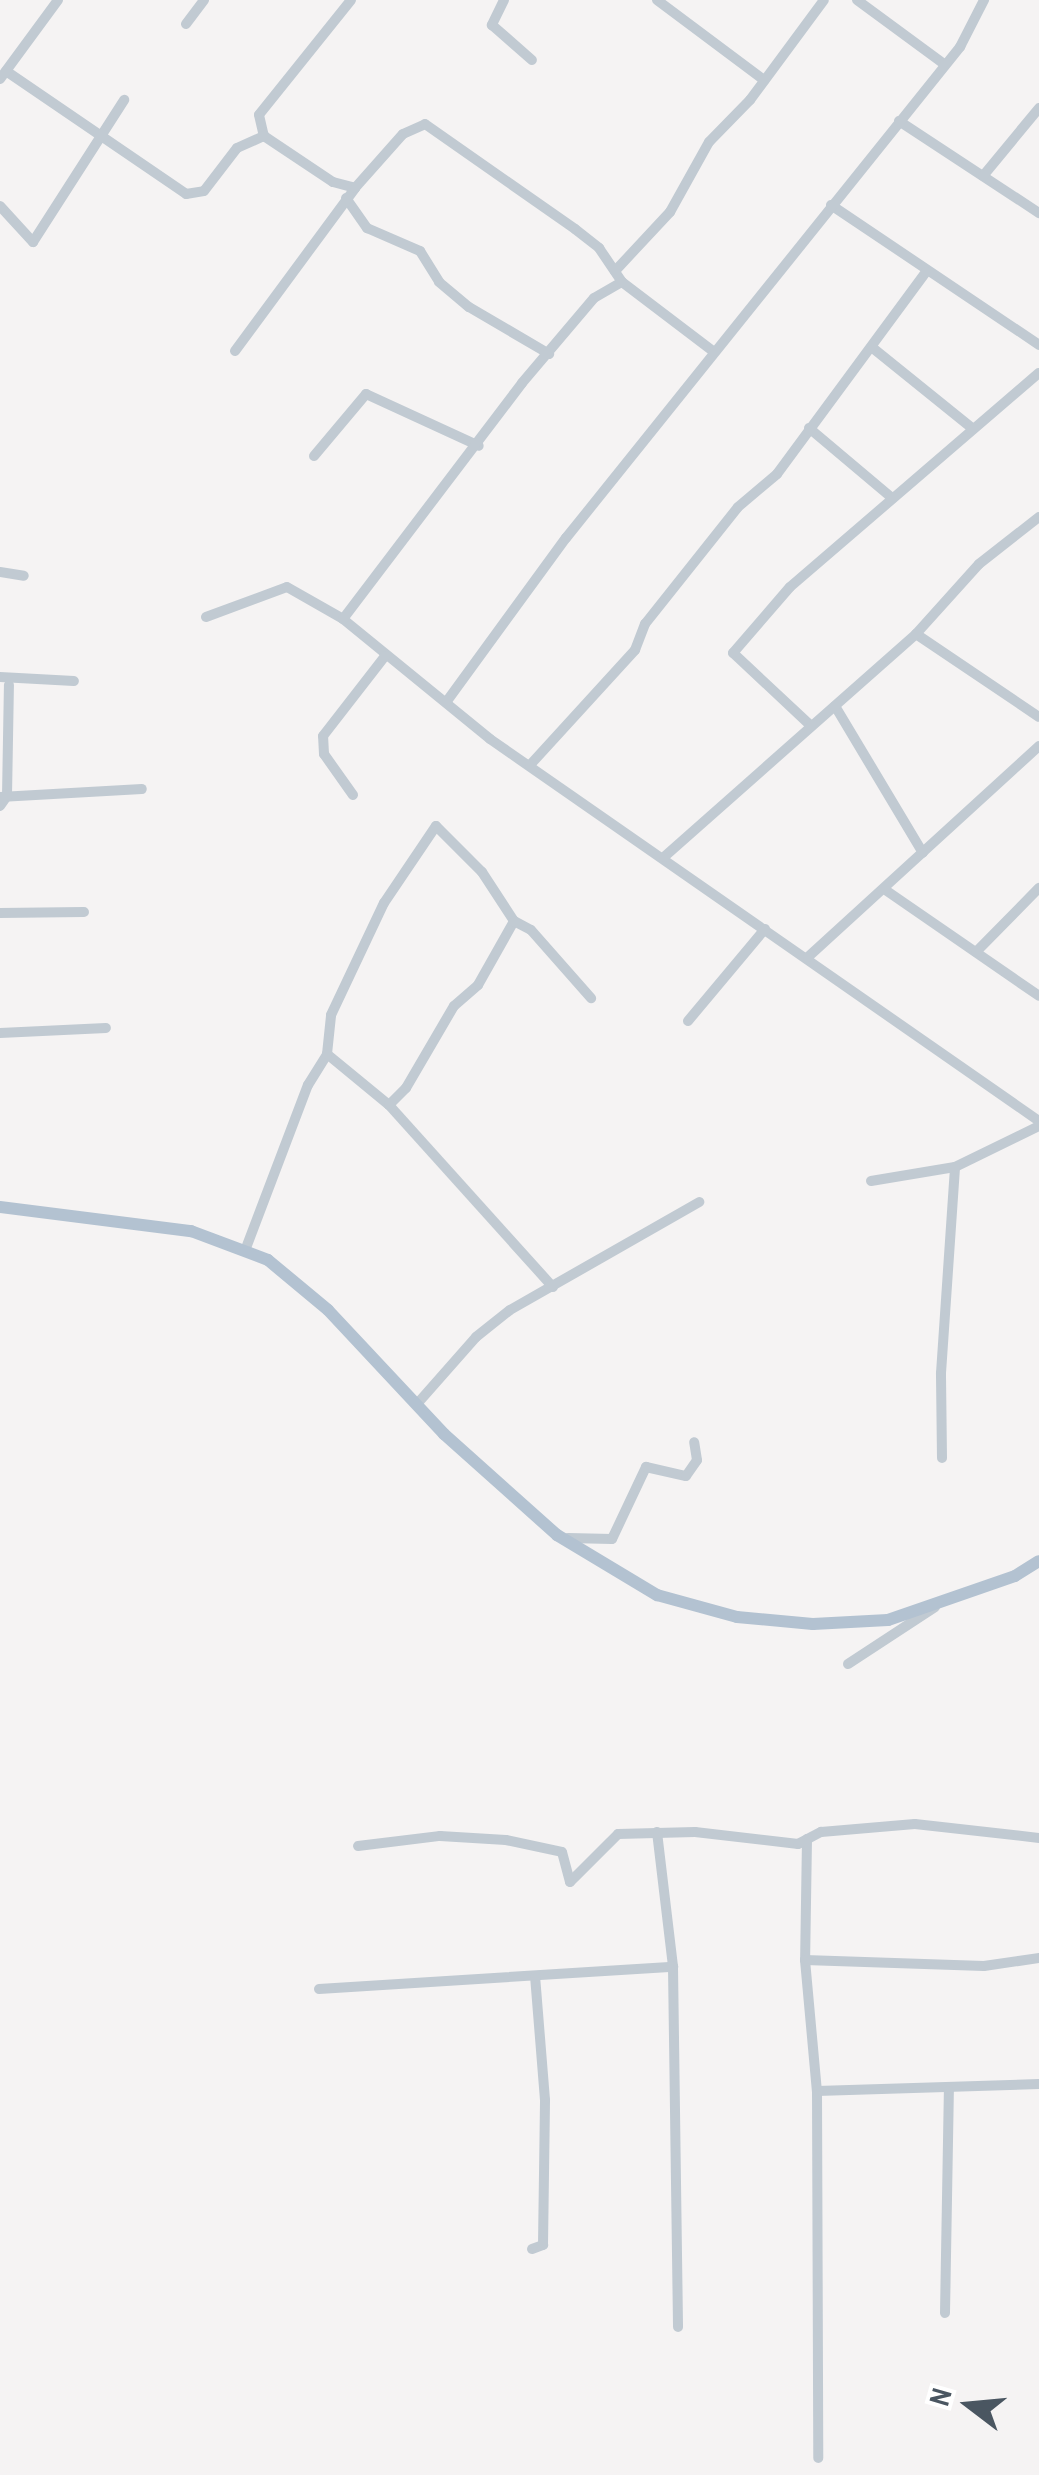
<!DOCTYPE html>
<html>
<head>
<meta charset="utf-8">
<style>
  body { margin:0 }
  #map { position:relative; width:1039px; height:2475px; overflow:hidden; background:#f5f3f3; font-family:"Archivo Narrow",sans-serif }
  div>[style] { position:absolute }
  .minor>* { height:10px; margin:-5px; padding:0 5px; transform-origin:5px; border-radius:5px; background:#c1cad2 }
  .major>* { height:12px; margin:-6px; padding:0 6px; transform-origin:6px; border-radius:6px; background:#b3c2d1 }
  span { translate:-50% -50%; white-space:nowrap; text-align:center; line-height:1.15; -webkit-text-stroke:8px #fff; paint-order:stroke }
  .north { position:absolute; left:919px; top:2355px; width:100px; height:100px; -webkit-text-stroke:8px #fff; paint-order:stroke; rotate:286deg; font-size:28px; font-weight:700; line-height:40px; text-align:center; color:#4a5661 }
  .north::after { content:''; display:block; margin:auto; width:35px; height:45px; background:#4a5661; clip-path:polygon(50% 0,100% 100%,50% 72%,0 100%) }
</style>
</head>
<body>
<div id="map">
  <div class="minor">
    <div style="left:351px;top:0;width:147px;rotate:128.7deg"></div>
    <div style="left:259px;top:115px;width:22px;rotate:77deg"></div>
    <div style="left:264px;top:136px;width:83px;rotate:33.7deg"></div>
    <div style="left:333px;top:182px;width:23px;rotate:15deg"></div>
    <div style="left:504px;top:0;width:28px;rotate:116deg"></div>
    <div style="left:492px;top:25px;width:53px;rotate:41.2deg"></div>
    <div style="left:657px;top:0;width:134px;rotate:36.8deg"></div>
    <div style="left:857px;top:0;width:108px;rotate:36.3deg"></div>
    <div style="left:186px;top:24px;width:30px;rotate:-53deg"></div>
    <div style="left:6px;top:71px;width:218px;rotate:34.3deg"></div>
    <div style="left:186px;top:194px;width:18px;rotate:-9deg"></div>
    <div style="left:204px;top:191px;width:54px;rotate:-52.5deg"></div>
    <div style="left:237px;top:148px;width:30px;rotate:-24deg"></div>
    <div style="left:0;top:79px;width:98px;rotate:-53.7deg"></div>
    <div style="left:899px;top:121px;width:168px;rotate:33.3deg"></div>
    <div style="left:983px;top:176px;width:88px;rotate:-50.5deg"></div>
    <div style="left:346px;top:198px;width:37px;rotate:55deg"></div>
    <div style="left:367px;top:228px;width:58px;rotate:23.5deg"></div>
    <div style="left:420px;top:251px;width:36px;rotate:58deg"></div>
    <div style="left:439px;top:282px;width:39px;rotate:40deg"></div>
    <div style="left:469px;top:307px;width:93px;rotate:30.4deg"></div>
    <div style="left:831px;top:205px;width:251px;rotate:33.9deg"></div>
    <div style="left:0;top:206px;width:49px;rotate:47.5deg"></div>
    <div style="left:33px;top:242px;width:169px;rotate:-57.3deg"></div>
    <div style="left:615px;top:271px;width:81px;rotate:-47deg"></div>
    <div style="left:670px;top:212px;width:80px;rotate:-60.9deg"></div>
    <div style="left:709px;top:142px;width:59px;rotate:-45.7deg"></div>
    <div style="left:750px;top:100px;width:124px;rotate:-53.5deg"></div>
    <div style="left:874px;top:349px;width:127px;rotate:38.9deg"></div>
    <div style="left:235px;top:351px;width:202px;rotate:-53.6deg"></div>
    <div style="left:355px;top:188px;width:72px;rotate:-48.4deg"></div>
    <div style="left:403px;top:134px;width:24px;rotate:-24deg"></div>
    <div style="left:425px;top:124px;width:183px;rotate:35deg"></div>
    <div style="left:575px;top:229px;width:31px;rotate:38deg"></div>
    <div style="left:599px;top:248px;width:41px;rotate:55.9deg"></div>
    <div style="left:622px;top:282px;width:114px;rotate:37.2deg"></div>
    <div style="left:809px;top:428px;width:109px;rotate:40.1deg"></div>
    <div style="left:314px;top:456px;width:81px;rotate:-50deg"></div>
    <div style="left:366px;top:394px;width:124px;rotate:24.7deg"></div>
    <div style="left:0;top:572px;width:24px;rotate:9deg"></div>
    <div style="left:206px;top:617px;width:86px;rotate:-20.3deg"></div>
    <div style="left:287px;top:587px;width:64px;rotate:29.7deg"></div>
    <div style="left:343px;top:619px;width:190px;rotate:39.2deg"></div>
    <div style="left:490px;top:739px;width:669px;rotate:34.83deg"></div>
    <div style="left:343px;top:619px;width:296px;rotate:-52.8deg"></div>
    <div style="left:522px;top:383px;width:111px;rotate:-49.7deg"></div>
    <div style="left:594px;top:298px;width:32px;rotate:-30deg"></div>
    <div style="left:916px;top:634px;width:148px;rotate:34deg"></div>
    <div style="left:0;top:677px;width:74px;rotate:3.1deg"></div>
    <div style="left:447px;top:701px;width:202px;rotate:-53.9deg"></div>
    <div style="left:566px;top:538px;width:630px;rotate:-51.25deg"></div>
    <div style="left:960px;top:47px;width:53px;rotate:-62.9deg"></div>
    <div style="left:835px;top:706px;width:171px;rotate:59.1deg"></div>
    <div style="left:809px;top:724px;width:104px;rotate:-136.9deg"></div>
    <div style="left:733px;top:653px;width:87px;rotate:-49.2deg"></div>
    <div style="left:790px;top:587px;width:328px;rotate:-40.7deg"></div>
    <div style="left:530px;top:765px;width:156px;rotate:-47.6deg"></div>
    <div style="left:635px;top:650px;width:28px;rotate:-69deg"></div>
    <div style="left:645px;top:624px;width:149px;rotate:-51.5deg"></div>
    <div style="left:738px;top:507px;width:51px;rotate:-40.2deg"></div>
    <div style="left:777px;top:474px;width:251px;rotate:-53.6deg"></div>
    <div style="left:353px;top:795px;width:50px;rotate:-125.3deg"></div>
    <div style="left:324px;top:754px;width:18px;rotate:-93deg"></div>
    <div style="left:323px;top:736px;width:101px;rotate:-52.2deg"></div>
    <div style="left:0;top:797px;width:142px;rotate:-3.2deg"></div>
    <div style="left:0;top:806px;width:12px;rotate:-55deg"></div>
    <div style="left:7px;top:796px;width:111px;rotate:-89deg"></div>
    <div style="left:664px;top:857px;width:337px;rotate:-41.5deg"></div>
    <div style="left:916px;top:634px;width:94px;rotate:-48deg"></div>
    <div style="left:979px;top:564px;width:76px;rotate:-38.1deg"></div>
    <div style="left:884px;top:889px;width:188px;rotate:34.6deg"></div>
    <div style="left:0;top:913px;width:84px;rotate:-0.7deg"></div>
    <div style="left:976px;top:952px;width:90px;rotate:-45.5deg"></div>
    <div style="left:808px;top:957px;width:313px;rotate:-42.4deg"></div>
    <div style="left:688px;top:1021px;width:120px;rotate:-50.1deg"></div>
    <div style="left:0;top:1033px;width:106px;rotate:-2.7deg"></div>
    <div style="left:327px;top:1054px;width:80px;rotate:39.4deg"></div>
    <div style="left:389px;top:1105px;width:245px;rotate:48deg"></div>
    <div style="left:389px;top:1105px;width:24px;rotate:-45deg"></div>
    <div style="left:406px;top:1088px;width:95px;rotate:-59.7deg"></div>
    <div style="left:454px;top:1006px;width:32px;rotate:-41deg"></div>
    <div style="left:478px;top:985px;width:73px;rotate:-60.6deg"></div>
    <div style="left:871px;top:1181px;width:85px;rotate:-9.5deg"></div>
    <div style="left:955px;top:1167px;width:93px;rotate:-26deg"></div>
    <div style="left:246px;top:1248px;width:174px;rotate:-69.2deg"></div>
    <div style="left:308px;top:1085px;width:36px;rotate:-58deg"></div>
    <div style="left:327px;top:1054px;width:39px;rotate:-84deg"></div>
    <div style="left:331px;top:1015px;width:124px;rotate:-64.7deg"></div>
    <div style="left:384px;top:903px;width:93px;rotate:-56deg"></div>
    <div style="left:436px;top:826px;width:65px;rotate:45deg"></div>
    <div style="left:482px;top:872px;width:59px;rotate:56.9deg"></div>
    <div style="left:514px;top:921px;width:19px;rotate:28deg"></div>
    <div style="left:531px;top:930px;width:91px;rotate:48.6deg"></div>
    <div style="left:417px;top:1404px;width:89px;rotate:-48.6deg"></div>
    <div style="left:476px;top:1337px;width:43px;rotate:-38.5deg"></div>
    <div style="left:510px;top:1310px;width:218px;rotate:-29.7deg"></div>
    <div style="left:942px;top:1458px;width:85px;rotate:-90.7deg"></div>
    <div style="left:941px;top:1373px;width:206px;rotate:-86.1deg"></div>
    <div style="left:568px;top:1538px;width:44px;rotate:1.3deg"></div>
    <div style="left:612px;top:1539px;width:80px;rotate:-64.7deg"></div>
    <div style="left:646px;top:1467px;width:41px;rotate:12.7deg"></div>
    <div style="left:686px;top:1476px;width:19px;rotate:-55deg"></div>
    <div style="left:697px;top:1460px;width:18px;rotate:-99deg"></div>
    <div style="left:848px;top:1664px;width:104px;rotate:-33.2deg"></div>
    <div style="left:657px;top:1832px;width:136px;rotate:83.2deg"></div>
    <div style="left:673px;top:1967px;width:360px;rotate:89.2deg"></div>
    <div style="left:807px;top:1839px;width:121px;rotate:90.9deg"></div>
    <div style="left:805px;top:1960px;width:132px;rotate:84.8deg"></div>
    <div style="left:817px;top:2091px;width:367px;rotate:89.8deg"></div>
    <div style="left:358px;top:1846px;width:83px;rotate:-7deg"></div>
    <div style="left:440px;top:1836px;width:66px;rotate:3.5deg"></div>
    <div style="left:506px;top:1840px;width:57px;rotate:12.1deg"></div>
    <div style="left:562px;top:1852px;width:31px;rotate:75deg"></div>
    <div style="left:570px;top:1882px;width:68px;rotate:-45deg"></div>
    <div style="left:618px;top:1834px;width:77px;rotate:-1.5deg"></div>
    <div style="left:695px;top:1832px;width:104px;rotate:6.6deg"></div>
    <div style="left:798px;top:1844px;width:26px;rotate:-28deg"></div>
    <div style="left:821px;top:1832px;width:94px;rotate:-4.9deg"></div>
    <div style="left:915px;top:1824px;width:125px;rotate:6.4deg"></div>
    <div style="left:805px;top:1960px;width:179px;rotate:1.9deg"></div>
    <div style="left:984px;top:1966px;width:56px;rotate:-8.3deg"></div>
    <div style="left:319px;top:1989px;width:355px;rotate:-3.6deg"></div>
    <div style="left:817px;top:2091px;width:222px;rotate:-1.8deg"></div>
    <div style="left:532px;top:2249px;width:12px;rotate:-20deg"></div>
    <div style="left:543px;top:2245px;width:145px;rotate:-89.2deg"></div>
    <div style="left:545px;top:2100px;width:124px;rotate:-94.6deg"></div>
    <div style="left:945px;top:2313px;width:222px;rotate:-89deg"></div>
  </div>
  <div class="major">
    <div style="left:0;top:1207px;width:193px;rotate:7.2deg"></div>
    <div style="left:191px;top:1231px;width:82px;rotate:20.6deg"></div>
    <div style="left:268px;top:1260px;width:78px;rotate:39.8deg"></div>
    <div style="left:328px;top:1310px;width:170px;rotate:46.9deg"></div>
    <div style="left:444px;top:1434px;width:152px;rotate:41.8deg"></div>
    <div style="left:557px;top:1535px;width:117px;rotate:31deg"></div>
    <div style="left:657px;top:1595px;width:83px;rotate:15.4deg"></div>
    <div style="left:737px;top:1617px;width:76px;rotate:5.3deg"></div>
    <div style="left:813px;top:1624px;width:75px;rotate:-3.1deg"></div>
    <div style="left:888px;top:1620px;width:134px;rotate:-19.1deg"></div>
    <div style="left:1015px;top:1576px;width:28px;rotate:-32deg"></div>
  </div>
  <div class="north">N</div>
</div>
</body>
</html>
